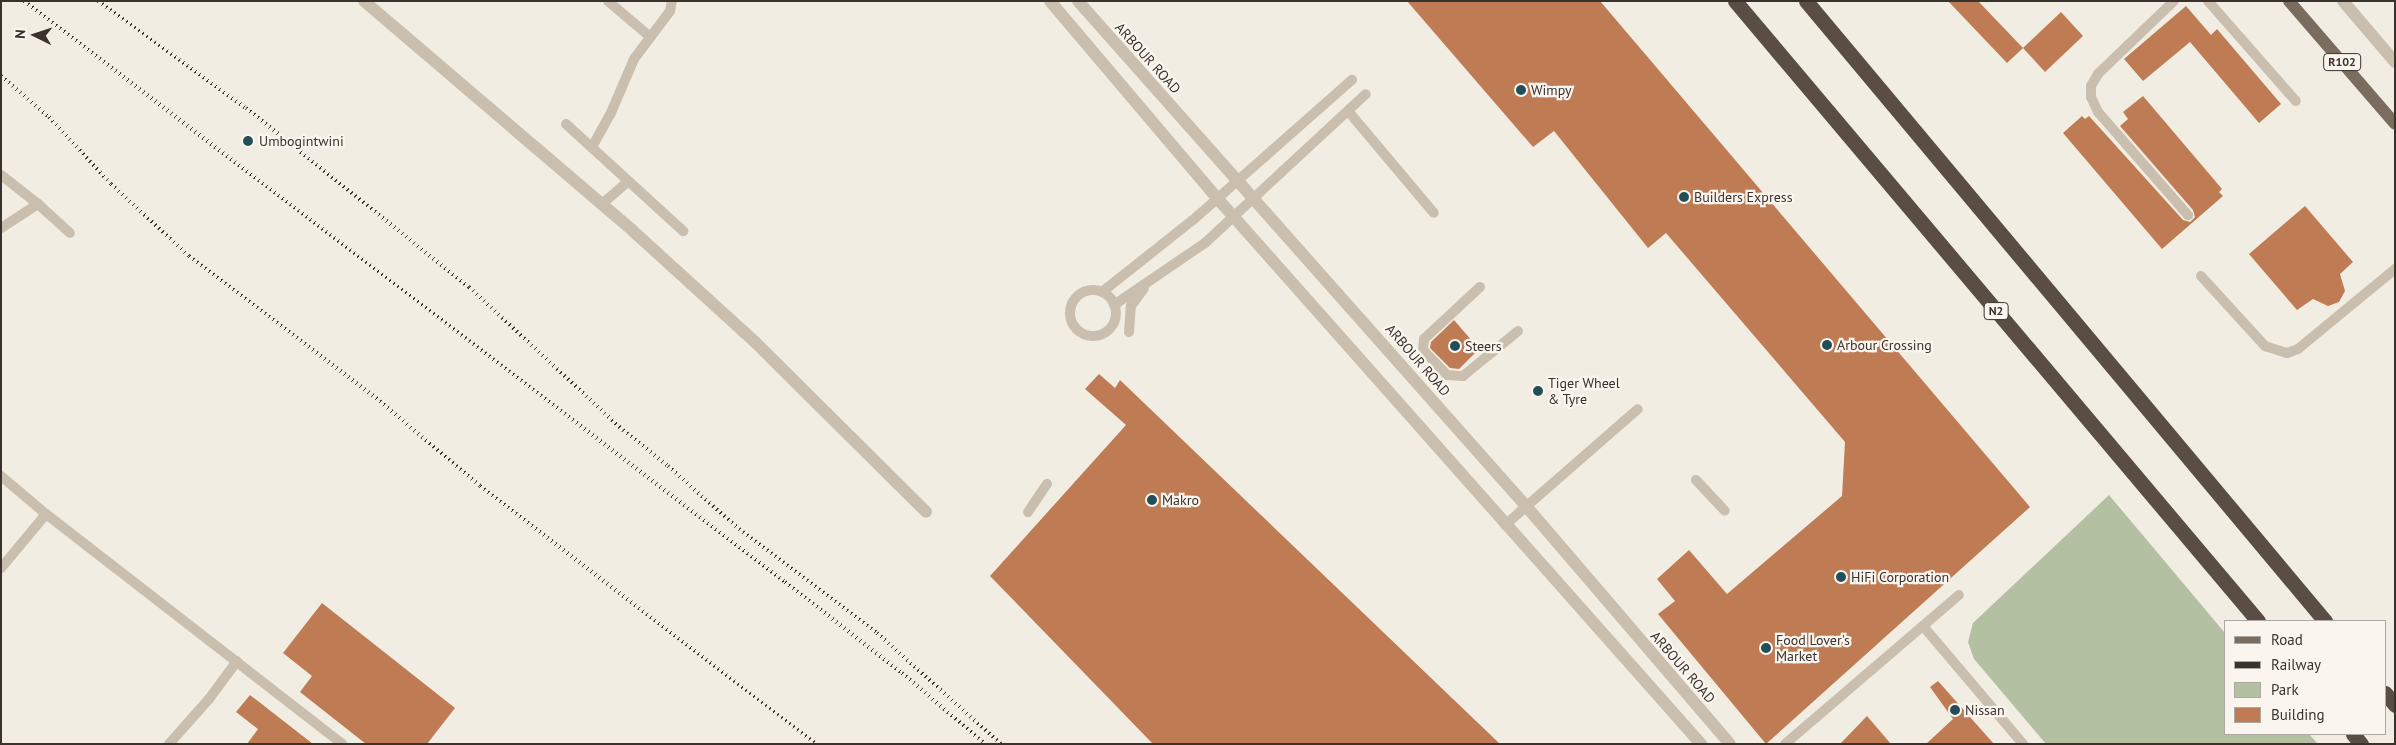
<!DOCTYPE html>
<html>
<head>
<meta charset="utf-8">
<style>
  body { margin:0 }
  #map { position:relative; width:2396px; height:745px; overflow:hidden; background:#f2ede2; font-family:"PT Sans",sans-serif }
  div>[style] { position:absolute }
  .green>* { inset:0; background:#b3c1a2 }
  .building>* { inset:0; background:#bf7c54 }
  .service>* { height:10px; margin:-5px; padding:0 5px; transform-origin:5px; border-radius:5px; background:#cabfae }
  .service>.ring { margin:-5px; padding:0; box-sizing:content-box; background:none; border:10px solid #cabfae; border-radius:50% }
  .minor>* { height:12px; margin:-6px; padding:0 6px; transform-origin:6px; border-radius:6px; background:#cabfae }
  .primary>* { height:12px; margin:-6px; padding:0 6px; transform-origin:6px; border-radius:6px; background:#7a6c5e }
  .motorway>* { height:15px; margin:-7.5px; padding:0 7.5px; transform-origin:7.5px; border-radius:7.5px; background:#5a4e44 }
  .rail>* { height:4px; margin-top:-2px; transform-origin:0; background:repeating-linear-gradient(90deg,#3a322c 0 1px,transparent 0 5px) }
  .dots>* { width:14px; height:14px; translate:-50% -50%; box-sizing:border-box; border:2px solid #faf6ef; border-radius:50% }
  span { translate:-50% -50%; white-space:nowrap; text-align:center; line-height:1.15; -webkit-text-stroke:4.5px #faf6ef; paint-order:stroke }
  .shield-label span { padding:1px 4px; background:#faf6ef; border:1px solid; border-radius:4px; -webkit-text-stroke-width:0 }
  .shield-label { font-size:12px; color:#3a322c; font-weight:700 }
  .street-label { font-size:14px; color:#3a322c }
  .poi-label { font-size:14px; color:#3a322c }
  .left { translate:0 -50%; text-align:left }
  .frame { position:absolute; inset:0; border:2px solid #3a322c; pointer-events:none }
  .legend { position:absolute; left:2224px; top:620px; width:162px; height:115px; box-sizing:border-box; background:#faf6ef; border:1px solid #ada8a1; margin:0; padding:6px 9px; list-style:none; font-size:15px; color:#3a322c }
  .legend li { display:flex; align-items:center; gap:10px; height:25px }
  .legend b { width:25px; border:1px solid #ada8a1 }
  .north { position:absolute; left:10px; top:10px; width:50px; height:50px; -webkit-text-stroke:4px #faf6ef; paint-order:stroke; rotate:274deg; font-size:14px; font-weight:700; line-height:20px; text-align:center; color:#3a322c }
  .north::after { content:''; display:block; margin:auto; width:18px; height:22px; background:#3a322c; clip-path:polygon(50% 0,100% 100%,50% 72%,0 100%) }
</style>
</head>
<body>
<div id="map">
  <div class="green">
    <div style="clip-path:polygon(2109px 495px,2225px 633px,2225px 734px,2309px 734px,2318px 744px,2046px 744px,1974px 659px,1968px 642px,1973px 623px)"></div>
  </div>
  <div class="building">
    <div style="clip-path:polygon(1407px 1px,1600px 1px,2030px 507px,1766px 744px,1658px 614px,1675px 601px,1657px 579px,1689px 550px,1727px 594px,1842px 496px,1845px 442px,1666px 233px,1648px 248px,1554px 131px,1533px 147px)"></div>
    <div style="clip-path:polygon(1948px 1px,1978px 1px,2023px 48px,2007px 63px)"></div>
    <div style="clip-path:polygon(2186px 6px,2211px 35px,2217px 29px,2281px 104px,2259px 123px,2190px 42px,2143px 81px,2124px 59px)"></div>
    <div style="clip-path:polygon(2061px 12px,2083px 36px,2045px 72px,2023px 48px)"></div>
    <div style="clip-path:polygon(2143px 96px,2222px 189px,2219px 192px,2223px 196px,2162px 249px,2063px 133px,2082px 116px,2085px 119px,2089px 116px,2183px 220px,2190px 222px,2195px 217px,2193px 210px,2120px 126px,2128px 119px,2123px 112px)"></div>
    <div style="clip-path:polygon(2305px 206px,2353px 262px,2340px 274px,2345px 291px,2339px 302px,2328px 306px,2313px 299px,2297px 310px,2249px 254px)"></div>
    <div style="clip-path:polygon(1454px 320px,1479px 349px,1459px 369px,1450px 368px,1430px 348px,1431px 342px)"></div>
    <div style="clip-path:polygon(1099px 374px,1115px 388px,1120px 380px,1500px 744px,1153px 744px,990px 576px,1126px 425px,1085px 389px)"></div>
    <div style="clip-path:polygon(322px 603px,455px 708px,427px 744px,366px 744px,300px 692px,312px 676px,283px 653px)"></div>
    <div style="clip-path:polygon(1938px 681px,1994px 744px,1926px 744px,1953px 719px,1930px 687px)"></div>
    <div style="clip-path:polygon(250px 695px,313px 744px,247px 744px,258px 729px,236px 712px)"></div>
    <div style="clip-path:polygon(1867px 716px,1891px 744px,1840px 744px)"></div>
  </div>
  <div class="service">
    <div style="left:608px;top:1px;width:54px;rotate:40.5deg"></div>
    <div style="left:2174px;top:1px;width:105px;rotate:136.2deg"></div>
    <div style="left:2098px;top:74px;width:14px;rotate:120deg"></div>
    <div style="left:2091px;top:86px;width:11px;rotate:90deg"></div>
    <div style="left:2091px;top:97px;width:17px;rotate:65deg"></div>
    <div style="left:2098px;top:112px;width:137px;rotate:48.9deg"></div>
    <div style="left:2208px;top:1px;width:133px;rotate:48.7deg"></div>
    <div style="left:1348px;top:111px;width:133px;rotate:49.9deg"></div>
    <div style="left:566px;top:124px;width:159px;rotate:42.4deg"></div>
    <div style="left:592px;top:147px;width:37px;rotate:-61deg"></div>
    <div style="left:610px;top:115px;width:61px;rotate:-66.8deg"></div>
    <div style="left:634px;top:59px;width:60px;rotate:-53.1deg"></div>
    <div style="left:670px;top:11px;width:10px;rotate:-79deg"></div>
    <div style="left:1px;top:175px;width:47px;rotate:38.1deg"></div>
    <div style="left:38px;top:204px;width:44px;rotate:147deg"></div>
    <div style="left:38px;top:204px;width:43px;rotate:42.2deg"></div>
    <div style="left:602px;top:204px;width:35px;rotate:-41deg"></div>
    <div style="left:2201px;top:276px;width:95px;rotate:47.6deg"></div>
    <div style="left:2265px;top:346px;width:23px;rotate:18deg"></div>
    <div style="left:2287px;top:353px;width:12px;rotate:-20deg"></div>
    <div style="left:2298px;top:349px;width:126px;rotate:-39.5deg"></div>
    <div style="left:1480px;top:287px;width:76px;rotate:137.1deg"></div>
    <div style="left:1424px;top:339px;width:11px;rotate:95deg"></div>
    <div style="left:1423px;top:350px;width:35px;rotate:46deg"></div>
    <div style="left:1447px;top:375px;width:16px;rotate:4deg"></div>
    <div style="left:1463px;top:376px;width:71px;rotate:-39.3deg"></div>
    <div class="ring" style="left:1070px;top:290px;width:36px;height:36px"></div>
    <div style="left:1102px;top:292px;width:116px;rotate:-38.4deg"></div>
    <div style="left:1193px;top:220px;width:212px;rotate:-41.4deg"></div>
    <div style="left:1114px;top:305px;width:110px;rotate:-34.3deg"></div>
    <div style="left:1205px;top:243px;width:219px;rotate:-42.8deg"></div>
    <div style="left:1129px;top:332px;width:26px;rotate:-86deg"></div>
    <div style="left:1131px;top:306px;width:22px;rotate:-54deg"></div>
    <div style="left:1px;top:476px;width:59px;rotate:40.2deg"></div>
    <div style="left:1696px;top:480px;width:42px;rotate:46.9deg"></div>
    <div style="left:1028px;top:512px;width:34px;rotate:-56deg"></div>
    <div style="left:1505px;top:525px;width:176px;rotate:-41.1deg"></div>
    <div style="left:1px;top:568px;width:70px;rotate:-50.2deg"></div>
    <div style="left:46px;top:514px;width:375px;rotate:37.8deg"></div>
    <div style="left:1923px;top:626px;width:155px;rotate:49.7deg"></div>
    <div style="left:169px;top:744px;width:60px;rotate:-48.4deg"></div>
    <div style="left:209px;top:699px;width:47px;rotate:-53.6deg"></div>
    <div style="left:1785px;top:744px;width:229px;rotate:-40.6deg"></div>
  </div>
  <div class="minor">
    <div style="left:364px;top:1px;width:354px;rotate:40.5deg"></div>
    <div style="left:633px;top:231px;width:165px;rotate:42.3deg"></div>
    <div style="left:755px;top:342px;width:241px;rotate:44.8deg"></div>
    <div style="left:1050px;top:1px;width:258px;rotate:49.7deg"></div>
    <div style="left:1217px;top:198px;width:730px;rotate:48.44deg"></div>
    <div style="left:1078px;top:1px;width:675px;rotate:48.42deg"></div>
    <div style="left:1526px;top:506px;width:313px;rotate:49.4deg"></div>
    <div style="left:2343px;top:1px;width:80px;rotate:49.6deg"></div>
  </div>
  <div class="primary">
    <div style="left:2289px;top:1px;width:162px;rotate:49.2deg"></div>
  </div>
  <div class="motorway">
    <div style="left:1735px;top:1px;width:811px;rotate:49.85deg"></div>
    <div style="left:1806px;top:1px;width:809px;rotate:50.07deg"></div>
    <div style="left:2385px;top:693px;width:16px;rotate:50deg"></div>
    <div style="left:2353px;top:734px;width:13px;rotate:51deg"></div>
  </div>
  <div class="rail">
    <div style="left:24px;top:1px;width:957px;rotate:37.36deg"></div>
    <div style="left:785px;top:582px;width:148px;rotate:37.9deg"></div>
    <div style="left:902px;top:673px;width:109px;rotate:40.5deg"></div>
    <div style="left:98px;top:1px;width:183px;rotate:35.9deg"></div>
    <div style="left:246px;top:108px;width:286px;rotate:38.8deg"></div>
    <div style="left:469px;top:287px;width:210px;rotate:42.9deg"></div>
    <div style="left:623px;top:430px;width:58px;rotate:38.7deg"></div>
    <div style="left:668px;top:466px;width:95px;rotate:41.6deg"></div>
    <div style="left:739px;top:529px;width:173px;rotate:37deg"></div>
    <div style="left:877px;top:633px;width:166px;rotate:41.8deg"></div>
    <div style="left:1px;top:76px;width:63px;rotate:40.5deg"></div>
    <div style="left:49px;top:117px;width:91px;rotate:47.2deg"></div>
    <div style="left:111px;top:184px;width:106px;rotate:42.7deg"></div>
    <div style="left:189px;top:256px;width:235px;rotate:37.2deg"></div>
    <div style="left:376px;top:398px;width:136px;rotate:40.2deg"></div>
    <div style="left:480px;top:486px;width:424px;rotate:37.5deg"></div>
  </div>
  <div class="dots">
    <div style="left:1521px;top:90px;background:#234e59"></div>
    <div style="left:248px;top:141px;background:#234e59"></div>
    <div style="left:1684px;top:197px;background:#234e59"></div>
    <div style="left:1827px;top:345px;background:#234e59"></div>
    <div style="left:1455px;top:346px;background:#234e59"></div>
    <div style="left:1538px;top:391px;background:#234e59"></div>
    <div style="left:1152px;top:500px;background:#234e59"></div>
    <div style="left:1841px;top:577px;background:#234e59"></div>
    <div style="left:1766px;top:648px;background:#234e59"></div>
    <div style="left:1955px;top:710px;background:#234e59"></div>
  </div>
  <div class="shield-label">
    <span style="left:2342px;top:62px">R102</span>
    <span style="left:1996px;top:311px">N2</span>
  </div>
  <div class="street-label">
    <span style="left:1148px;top:58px;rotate:48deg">ARBOUR ROAD</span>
    <span style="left:1418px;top:360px;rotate:49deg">ARBOUR ROAD</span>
    <span style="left:1683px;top:667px;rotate:49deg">ARBOUR ROAD</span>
  </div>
  <div class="poi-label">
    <span class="left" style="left:1531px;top:90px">Wimpy</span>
    <span class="left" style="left:259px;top:141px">Umbogintwini</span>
    <span class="left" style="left:1694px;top:197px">Builders Express</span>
    <span class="left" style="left:1837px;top:345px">Arbour Crossing</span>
    <span class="left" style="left:1465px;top:346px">Steers</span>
    <span class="left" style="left:1548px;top:391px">Tiger Wheel<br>&amp; Tyre</span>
    <span class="left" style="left:1162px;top:500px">Makro</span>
    <span class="left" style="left:1851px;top:577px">HiFi Corporation</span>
    <span class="left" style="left:1776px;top:648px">Food Lover's<br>Market</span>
    <span class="left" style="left:1965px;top:710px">Nissan</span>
  </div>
  <div class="frame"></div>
  <ul class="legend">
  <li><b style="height:6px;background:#7a6c5e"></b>Road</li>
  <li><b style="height:6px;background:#3a322c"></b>Railway</li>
  <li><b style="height:14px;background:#b3c1a2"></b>Park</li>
  <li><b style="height:14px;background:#bf7c54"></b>Building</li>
  </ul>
  <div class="north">N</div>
</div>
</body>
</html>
